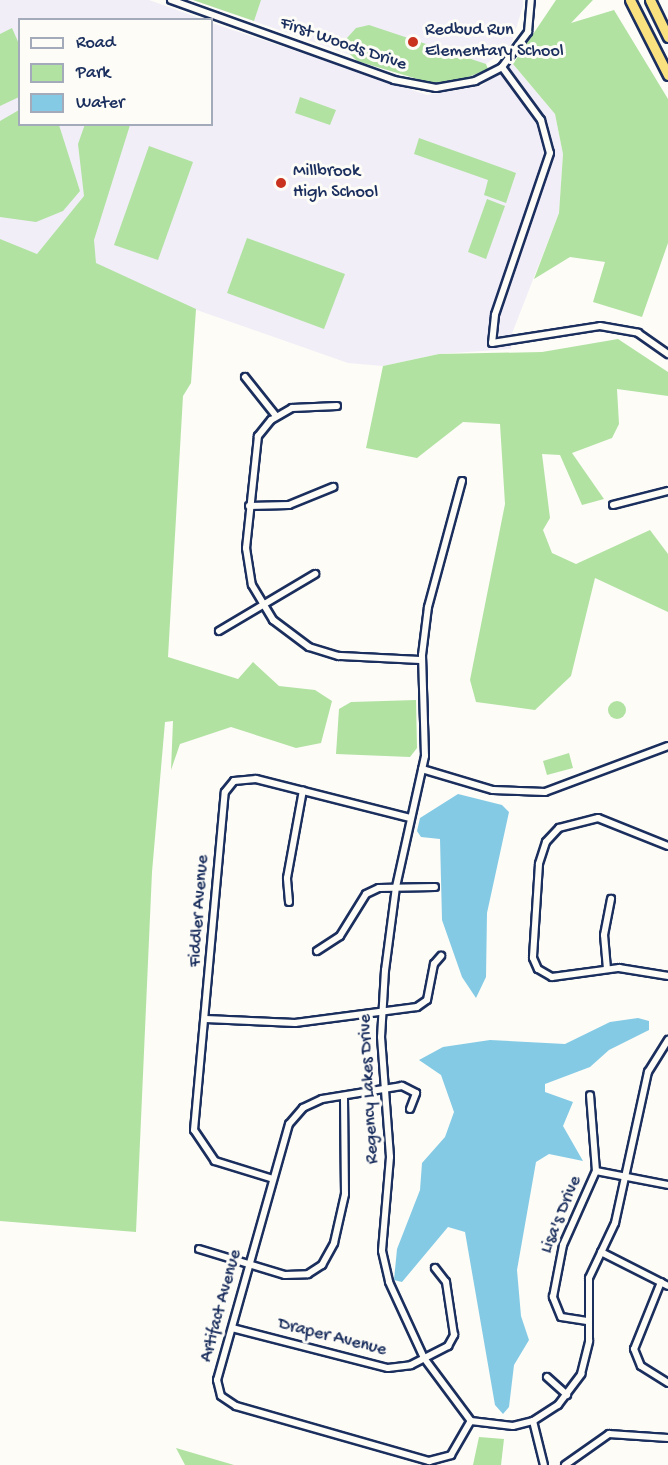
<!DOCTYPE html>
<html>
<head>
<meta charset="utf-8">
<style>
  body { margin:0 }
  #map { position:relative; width:668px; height:1465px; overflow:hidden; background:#fdfcf7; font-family:"Gochi Hand",sans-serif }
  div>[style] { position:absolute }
  .built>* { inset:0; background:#f1eef7 }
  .green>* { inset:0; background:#b1e2a2 }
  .round { border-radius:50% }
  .water>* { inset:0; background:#84cae5 }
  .roads { filter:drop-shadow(2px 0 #1b2f5e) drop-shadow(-2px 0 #1b2f5e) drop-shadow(0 2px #1b2f5e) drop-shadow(0 -2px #1b2f5e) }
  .minor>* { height:6px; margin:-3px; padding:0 3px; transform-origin:3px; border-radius:3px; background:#fdfcf7 }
  .trunk>* { height:9px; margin:-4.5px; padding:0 4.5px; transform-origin:4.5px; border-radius:4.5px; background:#fae180 }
  .dots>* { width:16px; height:16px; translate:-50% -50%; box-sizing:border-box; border:3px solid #fdfcf7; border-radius:50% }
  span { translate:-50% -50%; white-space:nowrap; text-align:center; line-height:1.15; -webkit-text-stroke:6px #fdfcf7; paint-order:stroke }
  .poi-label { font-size:18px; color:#1b2f5e }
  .left { translate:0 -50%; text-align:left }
  .street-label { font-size:18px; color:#1b2f5e }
  .legend { position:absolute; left:18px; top:18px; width:195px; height:108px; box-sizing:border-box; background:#fdfcf7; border:2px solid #a3aaba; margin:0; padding:8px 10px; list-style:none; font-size:18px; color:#1b2f5e }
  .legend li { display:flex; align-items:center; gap:12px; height:30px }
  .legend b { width:30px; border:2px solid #a3aaba }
</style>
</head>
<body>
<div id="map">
  <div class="built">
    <div style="clip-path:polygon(0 0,149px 0,202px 19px,20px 20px,20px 124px,212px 124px,212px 23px,427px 95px,481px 86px,513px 64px,555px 114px,563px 154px,559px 213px,511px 336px,511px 349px,439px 354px,383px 366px,348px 363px,0 241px)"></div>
    <div style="clip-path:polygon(193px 0,523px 0,523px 6px,511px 45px,478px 70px,408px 75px)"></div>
  </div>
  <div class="green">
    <div style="clip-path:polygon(193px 0,261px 0,254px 21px)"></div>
    <div style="clip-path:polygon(556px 0,593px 0,571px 23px,614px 10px,668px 99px,668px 243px,642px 317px,593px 302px,605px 262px,570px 257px,534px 279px,559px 213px,563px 154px,555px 114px,513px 64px)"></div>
    <div style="clip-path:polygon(369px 25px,486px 64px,488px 69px,461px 80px,431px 83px,357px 61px,349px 53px,347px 38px,356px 28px)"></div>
    <div style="clip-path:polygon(12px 28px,19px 44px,19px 97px,0 106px,0 34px)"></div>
    <div style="clip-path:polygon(300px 97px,336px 110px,330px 125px,295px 113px)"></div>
    <div style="clip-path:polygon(19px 110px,20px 124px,59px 125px,80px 191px,63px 211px,36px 222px,0 217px,0 121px)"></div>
    <div style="clip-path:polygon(85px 124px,130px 125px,94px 240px,96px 263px,196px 309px,191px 383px,183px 396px,168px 657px,238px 679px,253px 662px,279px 686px,315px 690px,332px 701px,321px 743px,296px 748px,231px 727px,180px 744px,171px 770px,173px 721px,165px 722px,152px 872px,136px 1232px,0 1221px,0 239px,37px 254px,84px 196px,78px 144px)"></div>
    <div style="clip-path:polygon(419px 138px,516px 173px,506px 203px,484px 195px,488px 180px,414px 154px)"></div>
    <div style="clip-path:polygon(149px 146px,193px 162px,158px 260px,114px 245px)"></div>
    <div style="clip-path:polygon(487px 199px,505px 206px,486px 259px,468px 252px)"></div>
    <div style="clip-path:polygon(247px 238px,345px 274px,324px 329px,227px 293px)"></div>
    <div style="clip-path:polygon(618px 339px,668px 372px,668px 396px,617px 389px,619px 424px,612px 438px,572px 453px,604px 499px,582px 505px,560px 455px,542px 454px,550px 518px,543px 530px,552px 553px,576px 564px,650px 530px,668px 554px,668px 612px,595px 578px,571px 676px,535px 710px,476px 702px,470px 680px,505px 504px,500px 424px,463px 422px,417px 458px,366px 448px,383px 366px,439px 354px,542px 352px)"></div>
    <div style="clip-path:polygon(416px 700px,417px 748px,410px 757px,336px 754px,339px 709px,351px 702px)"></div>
    <div class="round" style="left:608px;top:701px;width:18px;height:18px"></div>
    <div style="clip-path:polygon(569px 753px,573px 768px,547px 775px,543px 761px)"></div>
    <div style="clip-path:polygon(479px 1437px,504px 1439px,501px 1465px,473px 1465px)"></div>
    <div style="clip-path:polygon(176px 1448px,234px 1465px,185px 1465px)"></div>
  </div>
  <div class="water">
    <div style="clip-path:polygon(458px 794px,502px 805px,509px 812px,487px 913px,486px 977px,476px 998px,462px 977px,442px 920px,440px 839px,421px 837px,417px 831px,420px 818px)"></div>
    <div style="clip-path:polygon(638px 1018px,649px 1021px,649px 1030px,609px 1050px,590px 1067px,545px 1084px,545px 1092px,573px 1102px,563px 1126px,583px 1161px,549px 1154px,536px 1162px,517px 1270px,521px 1316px,529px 1340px,514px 1365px,509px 1407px,503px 1414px,495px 1405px,465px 1232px,448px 1227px,402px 1282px,394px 1280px,397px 1249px,420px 1190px,422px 1163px,445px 1137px,454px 1112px,441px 1075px,419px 1060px,443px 1047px,490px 1040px,565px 1044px,610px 1022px)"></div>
  </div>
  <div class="roads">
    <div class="minor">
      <div style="left:171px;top:0;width:237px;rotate:19.7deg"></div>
      <div style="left:394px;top:80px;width:43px;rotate:10.8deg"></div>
      <div style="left:436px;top:88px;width:40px;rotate:-10deg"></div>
      <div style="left:475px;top:81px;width:30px;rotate:-27deg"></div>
      <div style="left:502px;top:67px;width:44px;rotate:-53.4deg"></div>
      <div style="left:528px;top:32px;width:32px;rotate:-85deg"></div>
      <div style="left:502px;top:67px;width:66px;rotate:53.7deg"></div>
      <div style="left:541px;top:120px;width:34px;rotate:75deg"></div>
      <div style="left:550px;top:153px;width:171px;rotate:108.8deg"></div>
      <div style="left:495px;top:315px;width:28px;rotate:96deg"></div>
      <div style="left:492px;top:343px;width:109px;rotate:-8.9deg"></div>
      <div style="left:600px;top:326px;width:39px;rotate:10deg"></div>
      <div style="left:638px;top:333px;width:37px;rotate:35deg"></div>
      <div style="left:245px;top:377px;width:50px;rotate:51.5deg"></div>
      <div style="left:337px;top:406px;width:45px;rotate:177.5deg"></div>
      <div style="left:292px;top:408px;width:24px;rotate:150deg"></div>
      <div style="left:271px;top:420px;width:21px;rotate:129deg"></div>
      <div style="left:258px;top:436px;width:113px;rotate:96.1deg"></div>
      <div style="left:246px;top:548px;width:37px;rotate:81deg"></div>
      <div style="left:252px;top:585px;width:41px;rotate:59deg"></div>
      <div style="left:273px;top:620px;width:45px;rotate:36.9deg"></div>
      <div style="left:309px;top:647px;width:31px;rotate:17deg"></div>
      <div style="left:339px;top:656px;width:83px;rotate:2.8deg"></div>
      <div style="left:462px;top:481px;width:131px;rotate:105.1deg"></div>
      <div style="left:428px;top:607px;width:48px;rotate:97.1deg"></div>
      <div style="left:422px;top:655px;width:101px;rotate:88.3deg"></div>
      <div style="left:425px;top:756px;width:134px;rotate:102.5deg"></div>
      <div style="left:396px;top:887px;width:84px;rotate:97.5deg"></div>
      <div style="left:385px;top:970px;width:67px;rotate:93.4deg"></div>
      <div style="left:381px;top:1037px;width:120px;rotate:85.7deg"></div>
      <div style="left:390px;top:1157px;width:94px;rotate:94.9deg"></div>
      <div style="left:382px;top:1251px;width:32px;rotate:77deg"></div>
      <div style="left:389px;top:1282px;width:84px;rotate:65.3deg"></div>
      <div style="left:424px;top:1358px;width:79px;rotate:53.3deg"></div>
      <div style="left:471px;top:1421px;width:42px;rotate:6.8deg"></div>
      <div style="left:513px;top:1426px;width:21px;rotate:-14deg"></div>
      <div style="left:533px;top:1421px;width:30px;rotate:-33deg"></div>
      <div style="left:558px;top:1405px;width:39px;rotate:-53deg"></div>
      <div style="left:581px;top:1374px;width:34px;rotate:-76deg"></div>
      <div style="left:589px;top:1341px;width:63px;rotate:-90deg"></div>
      <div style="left:589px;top:1278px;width:61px;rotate:-64.7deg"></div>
      <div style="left:615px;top:1223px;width:155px;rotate:-77.7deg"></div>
      <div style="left:648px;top:1072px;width:38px;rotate:-58deg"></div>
      <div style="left:613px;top:505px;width:57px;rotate:-14.3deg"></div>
      <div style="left:249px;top:506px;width:40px;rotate:-1.4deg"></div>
      <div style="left:289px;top:505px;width:48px;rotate:-22.2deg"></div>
      <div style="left:219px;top:631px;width:112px;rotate:-30.7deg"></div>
      <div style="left:422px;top:769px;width:74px;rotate:16.5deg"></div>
      <div style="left:493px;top:790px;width:52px;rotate:2.2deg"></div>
      <div style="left:545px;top:792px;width:131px;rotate:-20.5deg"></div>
      <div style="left:668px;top:846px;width:75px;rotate:-158.2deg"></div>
      <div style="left:598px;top:818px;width:40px;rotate:165.6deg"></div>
      <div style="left:559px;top:828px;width:19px;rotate:133deg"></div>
      <div style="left:546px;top:842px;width:23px;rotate:108deg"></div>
      <div style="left:539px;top:864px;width:94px;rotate:93.7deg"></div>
      <div style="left:533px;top:958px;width:12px;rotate:66deg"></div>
      <div style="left:538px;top:969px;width:16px;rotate:30deg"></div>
      <div style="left:552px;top:977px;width:68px;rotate:-7.7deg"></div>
      <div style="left:619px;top:968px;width:50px;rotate:9.3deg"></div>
      <div style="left:289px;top:902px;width:24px;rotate:-95deg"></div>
      <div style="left:287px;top:878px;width:89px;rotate:-79.7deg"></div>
      <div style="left:317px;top:951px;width:27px;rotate:-33deg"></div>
      <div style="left:340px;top:936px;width:49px;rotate:-58.2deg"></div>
      <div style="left:366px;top:894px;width:14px;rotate:-25deg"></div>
      <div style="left:379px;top:888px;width:56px;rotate:-1deg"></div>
      <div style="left:607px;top:969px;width:34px;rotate:-95deg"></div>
      <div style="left:604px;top:935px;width:37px;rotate:-79deg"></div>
      <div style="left:206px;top:1019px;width:89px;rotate:2.6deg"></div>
      <div style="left:295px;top:1023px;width:123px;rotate:-7.5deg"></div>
      <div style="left:417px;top:1007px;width:12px;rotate:-35deg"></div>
      <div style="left:427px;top:1000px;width:37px;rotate:-79deg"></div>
      <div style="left:434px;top:964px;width:11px;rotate:-49deg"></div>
      <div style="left:410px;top:1109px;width:17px;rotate:-69deg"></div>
      <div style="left:416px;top:1093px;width:16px;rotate:-153deg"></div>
      <div style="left:402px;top:1086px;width:81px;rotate:170.8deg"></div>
      <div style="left:322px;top:1099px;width:21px;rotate:155deg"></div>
      <div style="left:303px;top:1108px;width:21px;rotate:131deg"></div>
      <div style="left:289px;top:1124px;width:266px;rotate:105.7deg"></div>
      <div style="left:217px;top:1380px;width:16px;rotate:76deg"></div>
      <div style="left:221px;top:1396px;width:18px;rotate:34deg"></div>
      <div style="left:236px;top:1406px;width:201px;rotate:15.9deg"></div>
      <div style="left:429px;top:1461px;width:23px;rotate:-15deg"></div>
      <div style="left:451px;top:1455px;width:39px;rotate:-60deg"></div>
      <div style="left:596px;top:1171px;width:73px;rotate:11deg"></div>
      <div style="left:270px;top:1178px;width:58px;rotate:-162.8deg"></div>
      <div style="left:215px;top:1161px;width:37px;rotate:-124deg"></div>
      <div style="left:194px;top:1130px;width:339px;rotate:-84.8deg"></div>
      <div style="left:225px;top:792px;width:14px;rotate:-51deg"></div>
      <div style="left:234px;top:781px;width:22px;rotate:-5deg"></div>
      <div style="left:256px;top:779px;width:159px;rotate:14.2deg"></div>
      <div style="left:199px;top:1249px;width:90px;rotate:16.8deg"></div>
      <div style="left:285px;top:1275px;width:23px;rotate:-2deg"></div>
      <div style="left:308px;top:1274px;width:17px;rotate:-33deg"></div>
      <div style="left:322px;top:1265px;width:25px;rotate:-61deg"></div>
      <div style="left:334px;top:1243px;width:50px;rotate:-77.3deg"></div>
      <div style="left:345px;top:1194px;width:98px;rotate:-90.6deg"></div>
      <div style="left:601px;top:1252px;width:75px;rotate:26.9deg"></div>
      <div style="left:661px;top:1282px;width:72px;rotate:111.9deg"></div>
      <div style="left:634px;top:1349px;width:18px;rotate:68deg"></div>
      <div style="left:641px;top:1366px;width:32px;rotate:32deg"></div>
      <div style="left:587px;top:1321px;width:26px;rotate:-171deg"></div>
      <div style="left:561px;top:1317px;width:22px;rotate:-112deg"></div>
      <div style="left:553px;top:1297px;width:53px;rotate:-79.1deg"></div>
      <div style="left:563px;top:1245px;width:81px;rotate:-66deg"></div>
      <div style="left:596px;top:1171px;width:76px;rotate:-94.5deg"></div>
      <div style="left:232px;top:1328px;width:161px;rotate:14.4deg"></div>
      <div style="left:388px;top:1368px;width:23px;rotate:-7deg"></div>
      <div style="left:411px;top:1365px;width:42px;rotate:-27.2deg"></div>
      <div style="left:448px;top:1346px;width:13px;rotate:-61deg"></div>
      <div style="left:454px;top:1335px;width:54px;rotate:-98.6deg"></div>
      <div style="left:446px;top:1282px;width:18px;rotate:-128deg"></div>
      <div style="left:547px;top:1377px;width:27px;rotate:42deg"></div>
      <div style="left:533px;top:1421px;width:45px;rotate:76deg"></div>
      <div style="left:565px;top:1465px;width:54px;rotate:-35.2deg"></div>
      <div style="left:609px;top:1434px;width:59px;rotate:3.9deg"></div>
    </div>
    <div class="trunk">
      <div style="left:630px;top:0;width:84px;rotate:63.1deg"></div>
      <div style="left:650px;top:0;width:41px;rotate:64.1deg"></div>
    </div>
  </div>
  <div class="dots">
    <div style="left:413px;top:42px;background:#c8321e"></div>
    <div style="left:281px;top:183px;background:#c8321e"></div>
  </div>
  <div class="poi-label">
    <span class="left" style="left:425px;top:42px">Redbud Run<br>Elementary School</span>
    <span class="left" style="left:293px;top:183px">Millbrook<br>High School</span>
  </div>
  <div class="street-label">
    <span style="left:343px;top:45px;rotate:19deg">First Woods Drive</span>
    <span style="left:200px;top:911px;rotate:-86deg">Fiddler Avenue</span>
    <span style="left:370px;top:1089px;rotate:-93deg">Regency Lakes Drive</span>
    <span style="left:562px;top:1215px;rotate:-68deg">Lisa's Drive</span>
    <span style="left:222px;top:1306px;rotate:-75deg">Artifact Avenue</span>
    <span style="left:332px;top:1338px;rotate:14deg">Draper Avenue</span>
  </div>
  <ul class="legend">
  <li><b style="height:8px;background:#fdfcf7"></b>Road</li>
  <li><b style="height:16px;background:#b1e2a2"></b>Park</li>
  <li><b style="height:16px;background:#84cae5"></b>Water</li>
  </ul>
</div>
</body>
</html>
